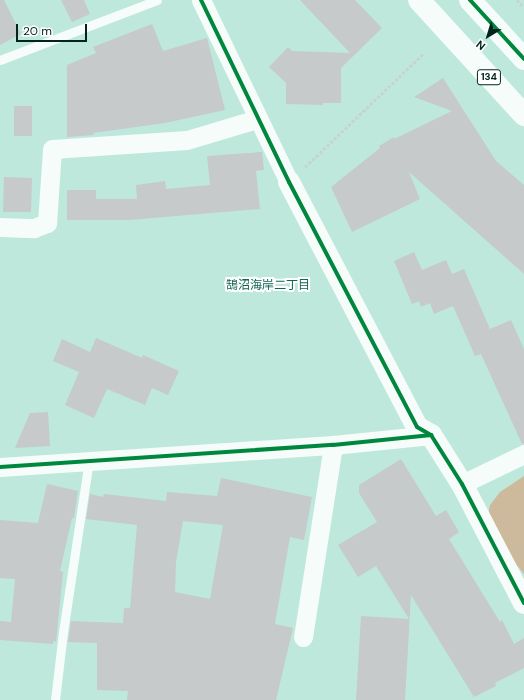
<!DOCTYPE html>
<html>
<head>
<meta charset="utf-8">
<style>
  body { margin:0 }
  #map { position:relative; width:524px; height:700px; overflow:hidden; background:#bee8db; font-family:"DM Sans","Noto Sans JP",sans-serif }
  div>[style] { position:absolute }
  .forest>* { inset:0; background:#cdba9c }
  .building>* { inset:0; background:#c6caca }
  .path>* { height:2.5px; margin-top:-1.25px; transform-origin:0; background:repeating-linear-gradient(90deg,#c6d4cf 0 3px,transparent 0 5px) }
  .service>* { height:9px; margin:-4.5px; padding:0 4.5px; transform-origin:4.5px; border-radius:4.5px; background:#f5fcfa }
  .minor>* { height:19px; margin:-9.5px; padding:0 9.5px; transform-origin:9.5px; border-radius:9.5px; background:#f5fcfa }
  .tertiary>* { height:22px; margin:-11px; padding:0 11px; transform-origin:11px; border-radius:11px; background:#f5fcfa }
  .trunk>* { height:22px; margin:-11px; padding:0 11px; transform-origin:11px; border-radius:11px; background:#f5fcfa }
  .cycleway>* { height:4px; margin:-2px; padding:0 2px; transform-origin:2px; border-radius:2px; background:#00873e }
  span { translate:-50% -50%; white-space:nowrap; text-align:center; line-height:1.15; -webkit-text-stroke:4px #fff; paint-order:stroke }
  .shield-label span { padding:1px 3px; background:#fff; border:1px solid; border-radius:3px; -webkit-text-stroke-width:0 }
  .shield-label { font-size:10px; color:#03241c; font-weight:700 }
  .neighbourhood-label { font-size:12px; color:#116653 }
  .north { position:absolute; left:468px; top:16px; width:40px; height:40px; -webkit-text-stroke:3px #fff; paint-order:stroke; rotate:218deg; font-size:11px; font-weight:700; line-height:16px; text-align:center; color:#03241c }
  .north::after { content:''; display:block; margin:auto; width:14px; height:18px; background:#03241c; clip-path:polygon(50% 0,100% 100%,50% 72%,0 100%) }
  .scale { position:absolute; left:16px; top:24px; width:71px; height:18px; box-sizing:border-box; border:2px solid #03241c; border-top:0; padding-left:5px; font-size:12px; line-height:14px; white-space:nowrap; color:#03241c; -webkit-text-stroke:3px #fff; paint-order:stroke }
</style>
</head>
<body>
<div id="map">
  <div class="forest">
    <div style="clip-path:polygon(524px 476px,524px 574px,506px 552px,488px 515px,490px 505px,500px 492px)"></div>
  </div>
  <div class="building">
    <div style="clip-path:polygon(0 0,4px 0,21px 34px,0 45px)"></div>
    <div style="clip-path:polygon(61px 0,84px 0,90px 14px,72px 22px)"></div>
    <div style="clip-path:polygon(300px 0,355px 0,382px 28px,341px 68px,341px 103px,323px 103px,323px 105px,286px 104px,286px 83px,269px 67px,288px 47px,292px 51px,350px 53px)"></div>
    <div style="clip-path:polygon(152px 24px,163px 51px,207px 38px,225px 110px,165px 123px,93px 133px,94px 135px,67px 137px,67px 65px,96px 53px,93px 47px)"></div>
    <div style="clip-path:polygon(443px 78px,496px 161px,524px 185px,524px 274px,409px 172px,420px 199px,352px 232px,331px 187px,380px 148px,379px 146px,394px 137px,394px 139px,452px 111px,414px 97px)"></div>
    <div style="clip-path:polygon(14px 106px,32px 106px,32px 136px,14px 136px)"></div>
    <div style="clip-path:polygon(262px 152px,264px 170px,256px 171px,260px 209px,129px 220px,67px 220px,67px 190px,96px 190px,96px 199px,137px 199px,136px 185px,165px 181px,166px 189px,210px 185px,207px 156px)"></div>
    <div style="clip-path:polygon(4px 177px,32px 178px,31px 212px,3px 212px)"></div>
    <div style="clip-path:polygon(414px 252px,422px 270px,446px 260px,452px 274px,464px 269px,490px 329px,511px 320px,524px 349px,524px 443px,522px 444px,481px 354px,475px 356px,453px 306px,434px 314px,430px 303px,421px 307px,419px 301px,412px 304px,394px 261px)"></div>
    <div style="clip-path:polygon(96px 338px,142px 358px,143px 355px,179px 371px,168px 395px,152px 388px,145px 405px,107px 389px,94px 418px,65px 405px,79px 372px,53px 361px,62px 339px,90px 352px)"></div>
    <div style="clip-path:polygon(48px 412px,50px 446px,15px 448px,30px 413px)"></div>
    <div style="clip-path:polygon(401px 459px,436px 516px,446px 510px,459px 532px,449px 539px,500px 622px,502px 620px,514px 644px,524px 638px,524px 668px,495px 683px,496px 686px,474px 697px,411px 595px,405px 700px,356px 700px,361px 616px,409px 619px,376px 566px,358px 577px,338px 545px,377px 522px,359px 493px,359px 485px)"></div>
    <div style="clip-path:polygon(evenodd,221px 478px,312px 497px,304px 540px,290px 537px,275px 624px,293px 628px,276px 700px,127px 700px,128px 691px,97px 690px,97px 643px,68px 642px,71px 621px,123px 623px,124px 608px,130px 608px,137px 525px,86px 519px,90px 494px,103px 497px,104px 494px,166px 501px,167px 492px,217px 496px,221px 478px,183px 521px,223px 525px,210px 599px,175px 592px,176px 562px,183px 521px)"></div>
    <div style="clip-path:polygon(47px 484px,78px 491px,74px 518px,72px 518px,60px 571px,63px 572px,56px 642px,53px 641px,53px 644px,0 640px,0 621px,11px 622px,15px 579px,0 578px,0 520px,38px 523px)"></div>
  </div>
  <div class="path">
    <div style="left:517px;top:0;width:10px;rotate:45deg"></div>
    <div style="left:305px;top:167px;width:165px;rotate:-43.8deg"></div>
  </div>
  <div class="service">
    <div style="left:0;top:60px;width:168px;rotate:-20.9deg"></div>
    <div style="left:55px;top:700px;width:68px;rotate:-83.3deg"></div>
    <div style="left:63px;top:632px;width:173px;rotate:-81.4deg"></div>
  </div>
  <div class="minor">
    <div style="left:201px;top:0;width:202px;rotate:64.2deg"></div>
    <div style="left:0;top:227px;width:34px;rotate:2deg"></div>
    <div style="left:34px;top:228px;width:14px;rotate:-21deg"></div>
    <div style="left:47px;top:223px;width:74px;rotate:-86.1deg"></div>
    <div style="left:52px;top:149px;width:135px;rotate:-3.8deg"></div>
    <div style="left:187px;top:140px;width:73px;rotate:-16.7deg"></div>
    <div style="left:0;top:467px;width:334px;rotate:-3.8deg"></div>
    <div style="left:333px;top:445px;width:99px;rotate:-5.8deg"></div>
    <div style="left:462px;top:484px;width:69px;rotate:-25.8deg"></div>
    <div style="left:303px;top:637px;width:194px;rotate:-81.1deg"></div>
  </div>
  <div class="tertiary">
    <div style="left:289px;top:182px;width:276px;rotate:62.4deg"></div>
    <div style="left:417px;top:427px;width:16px;rotate:30deg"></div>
    <div style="left:431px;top:435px;width:58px;rotate:57.7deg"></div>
    <div style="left:462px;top:484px;width:134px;rotate:62.5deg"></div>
  </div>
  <div class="trunk">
    <div style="left:419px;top:0;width:156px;rotate:47.6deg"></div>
    <div style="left:470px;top:0;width:80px;rotate:47.5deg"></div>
  </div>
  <div class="cycleway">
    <div style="left:201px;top:0;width:202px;rotate:64.2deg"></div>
    <div style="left:289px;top:182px;width:276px;rotate:62.4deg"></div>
    <div style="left:417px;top:427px;width:16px;rotate:30deg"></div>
    <div style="left:431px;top:435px;width:58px;rotate:57.7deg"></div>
    <div style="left:462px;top:484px;width:134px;rotate:62.5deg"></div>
    <div style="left:470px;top:0;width:80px;rotate:47.5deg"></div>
    <div style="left:0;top:467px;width:334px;rotate:-3.8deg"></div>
    <div style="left:333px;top:445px;width:99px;rotate:-5.8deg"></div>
  </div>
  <div class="shield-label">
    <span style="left:489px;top:77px">134</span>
  </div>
  <div class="neighbourhood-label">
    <span style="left:268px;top:286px">鵠沼海岸二丁目</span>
  </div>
  <div class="north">N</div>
  <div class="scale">20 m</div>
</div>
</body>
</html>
